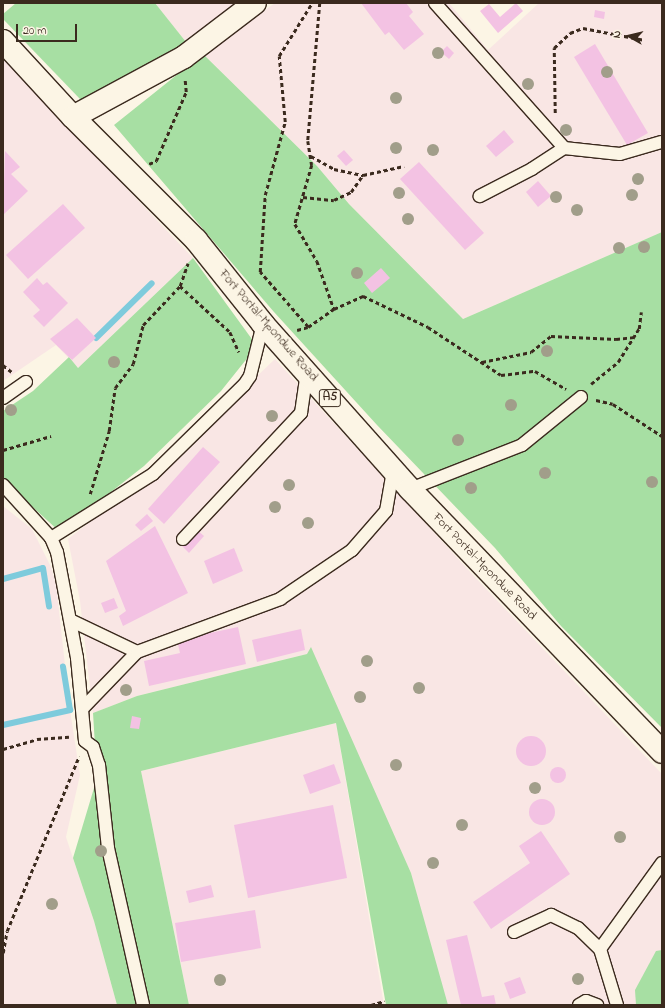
<!DOCTYPE html>
<html>
<head>
<meta charset="utf-8">
<style>
  body { margin:0 }
  #map { position:relative; width:665px; height:1008px; overflow:hidden; background:#fcf5e5; font-family:"Indie Flower",sans-serif }
  div>[style] { position:absolute }
  .built>* { inset:0; background:#f9e6e4 }
  .green>* { inset:0; background:#a7dfa3 }
  .stream>* { height:6px; margin:-3px; padding:0 3px; transform-origin:3px; border-radius:3px; background:#7ecbdc }
  .building>* { inset:0; background:#f3c2e3 }
  .round { border-radius:50% }
  .path>* { height:2.5px; margin-top:-1.25px; transform-origin:0; background:repeating-linear-gradient(90deg,#3b2a1e 0 4px,transparent 0 7px) }
  .roads { filter:drop-shadow(1px 0 #3b2a1e) drop-shadow(-1px 0 #3b2a1e) drop-shadow(0 1px #3b2a1e) drop-shadow(0 -1px #3b2a1e) }
  .service>* { height:12px; margin:-6px; padding:0 6px; transform-origin:6px; border-radius:6px; background:#fcf5e5 }
  .minor>* { height:22px; margin:-11px; padding:0 11px; transform-origin:11px; border-radius:11px; background:#fcf5e5 }
  .trunk>* { height:22px; margin:-11px; padding:0 11px; transform-origin:11px; border-radius:11px; background:#fcf5e5 }
  .trees>* { width:12px; height:12px; margin:-6px; border-radius:50%; background:#a19e8a }
  span { translate:-50% -50%; white-space:nowrap; text-align:center; line-height:1.15; -webkit-text-stroke:4px #fcf5e5; paint-order:stroke }
  .shield-label span { padding:1px 3px; background:#fcf5e5; border:1px solid; border-radius:3px; -webkit-text-stroke-width:0 }
  .shield-label { font-size:12px; color:#3b2a1e; font-weight:700 }
  .street-label { font-size:13px; color:#3b2a1e }
  .frame { position:absolute; inset:0; border:4px solid #3b2a1e; pointer-events:none }
  .north { position:absolute; left:609px; top:16px; width:40px; height:40px; -webkit-text-stroke:3px #fcf5e5; paint-order:stroke; rotate:278deg; font-size:11px; font-weight:700; line-height:16px; text-align:center; color:#3b2a1e }
  .north::after { content:''; display:block; margin:auto; width:14px; height:18px; background:#3b2a1e; clip-path:polygon(50% 0,100% 100%,50% 72%,0 100%) }
  .scale { position:absolute; left:16px; top:24px; width:61px; height:18px; box-sizing:border-box; border:2px solid #3b2a1e; border-top:0; padding-left:5px; font-size:12px; line-height:14px; white-space:nowrap; color:#3b2a1e; -webkit-text-stroke:3px #fcf5e5; paint-order:stroke }
</style>
</head>
<body>
<div id="map">
  <div class="built">
    <div style="clip-path:polygon(155px 3px,237px 3px,186px 42px)"></div>
    <div style="clip-path:polygon(275px 3px,449px 3px,488px 50px,539px 3px,662px 3px,662px 232px,463px 319px,349px 204px,317px 166px,203px 54px)"></div>
    <div style="clip-path:polygon(3px 59px,193px 258px,78px 368px,56px 345px,3px 381px)"></div>
    <div style="clip-path:polygon(275px 359px,473px 575px,662px 774px,662px 1005px,446px 1005px,411px 873px,307px 654px,137px 696px,93px 713px,80px 601px,68px 539px,169px 460px)"></div>
    <div style="clip-path:polygon(3px 506px,32px 529px,51px 567px,56px 584px,70px 710px,80px 775px,66px 837px,94px 921px,117px 1005px,3px 1005px)"></div>
    <div style="clip-path:polygon(336px 723px,384px 1005px,189px 1005px,141px 771px)"></div>
  </div>
  <div class="green">
    <div style="clip-path:polygon(16px 3px,155px 3px,186px 42px,121px 88px,96px 101px,80px 99px,3px 19px,3px 14px)"></div>
    <div style="clip-path:polygon(203px 54px,317px 166px,349px 204px,463px 319px,662px 232px,662px 728px,561px 626px,495px 548px,377px 425px,274px 312px,114px 125px)"></div>
    <div style="clip-path:polygon(193px 258px,257px 346px,221px 391px,144px 466px,60px 532px,3px 480px,3px 411px,33px 391px,69px 357px,78px 368px)"></div>
    <div style="clip-path:polygon(311px 647px,411px 873px,448px 1005px,386px 1005px,336px 723px,141px 771px,189px 1005px,117px 1005px,94px 921px,73px 858px,97px 778px,93px 713px,137px 696px,307px 654px)"></div>
    <div style="clip-path:polygon(662px 950px,662px 1005px,636px 1005px,635px 990px,656px 951px)"></div>
  </div>
  <div class="stream">
    <div style="left:96px;top:338px;width:78px;rotate:-44.5deg"></div>
    <div style="left:3px;top:579px;width:41px;rotate:-15.4deg"></div>
    <div style="left:43px;top:568px;width:39px;rotate:81deg"></div>
    <div style="left:3px;top:725px;width:69px;rotate:-12.6deg"></div>
    <div style="left:70px;top:710px;width:44px;rotate:-99.2deg"></div>
  </div>
  <div class="building">
    <div style="clip-path:polygon(361px 3px,406px 3px,413px 12px,409px 16px,424px 34px,404px 50px,389px 32px,385px 35px)"></div>
    <div style="clip-path:polygon(516px 3px,523px 11px,498px 33px,480px 11px,489px 4px,500px 17px)"></div>
    <div style="clip-path:polygon(595px 10px,605px 12px,604px 19px,594px 17px)"></div>
    <div style="clip-path:polygon(595px 44px,648px 133px,627px 145px,574px 57px)"></div>
    <div style="clip-path:polygon(447px 46px,454px 53px,449px 59px,441px 52px)"></div>
    <div style="clip-path:polygon(504px 130px,514px 142px,496px 157px,486px 146px)"></div>
    <div style="clip-path:polygon(344px 150px,353px 160px,346px 166px,337px 156px)"></div>
    <div style="clip-path:polygon(5px 151px,20px 167px,11px 174px,28px 191px,3px 215px)"></div>
    <div style="clip-path:polygon(419px 162px,484px 233px,465px 250px,400px 179px)"></div>
    <div style="clip-path:polygon(538px 181px,551px 196px,538px 207px,526px 192px)"></div>
    <div style="clip-path:polygon(63px 204px,85px 228px,28px 279px,6px 255px)"></div>
    <div style="clip-path:polygon(381px 268px,390px 278px,372px 293px,364px 283px)"></div>
    <div style="clip-path:polygon(37px 278px,43px 285px,47px 282px,68px 303px,44px 327px,33px 316px,40px 310px,23px 292px)"></div>
    <div style="clip-path:polygon(77px 318px,96px 338px,72px 360px,50px 339px)"></div>
    <div style="clip-path:polygon(203px 447px,220px 462px,164px 524px,148px 509px)"></div>
    <div style="clip-path:polygon(147px 514px,153px 521px,141px 531px,135px 525px)"></div>
    <div style="clip-path:polygon(155px 526px,188px 593px,123px 626px,119px 616px,126px 611px,106px 561px)"></div>
    <div style="clip-path:polygon(197px 530px,204px 536px,189px 553px,182px 546px)"></div>
    <div style="clip-path:polygon(234px 548px,243px 571px,213px 584px,204px 561px)"></div>
    <div style="clip-path:polygon(114px 598px,118px 608px,105px 613px,101px 603px)"></div>
    <div style="clip-path:polygon(238px 627px,246px 664px,149px 686px,144px 661px,180px 653px,177px 640px)"></div>
    <div style="clip-path:polygon(301px 629px,305px 650px,257px 662px,252px 640px)"></div>
    <div style="clip-path:polygon(132px 716px,141px 718px,139px 729px,130px 728px)"></div>
    <div class="round" style="left:516px;top:736px;width:30px;height:30px"></div>
    <div style="clip-path:polygon(334px 764px,341px 783px,310px 794px,303px 775px)"></div>
    <div class="round" style="left:550px;top:767px;width:16px;height:16px"></div>
    <div class="round" style="left:529px;top:799px;width:26px;height:26px"></div>
    <div style="clip-path:polygon(333px 805px,347px 878px,248px 898px,234px 825px)"></div>
    <div style="clip-path:polygon(541px 831px,570px 874px,491px 929px,473px 902px,530px 863px,519px 846px)"></div>
    <div style="clip-path:polygon(211px 885px,214px 897px,189px 903px,186px 891px)"></div>
    <div style="clip-path:polygon(255px 910px,261px 948px,181px 962px,175px 923px)"></div>
    <div style="clip-path:polygon(467px 935px,482px 997px,494px 995px,496px 1005px,461px 1005px,446px 940px)"></div>
    <div style="clip-path:polygon(520px 977px,526px 993px,510px 999px,504px 983px)"></div>
  </div>
  <div class="path">
    <div style="left:320px;top:3px;width:139px;rotate:95deg"></div>
    <div style="left:308px;top:141px;width:24px;rotate:81deg"></div>
    <div style="left:312px;top:165px;width:61px;rotate:106.1deg"></div>
    <div style="left:295px;top:224px;width:43px;rotate:59.3deg"></div>
    <div style="left:317px;top:261px;width:51px;rotate:70.5deg"></div>
    <div style="left:555px;top:113px;width:65px;rotate:-90.9deg"></div>
    <div style="left:554px;top:48px;width:22px;rotate:-43deg"></div>
    <div style="left:570px;top:33px;width:14px;rotate:-21deg"></div>
    <div style="left:583px;top:28px;width:63px;rotate:11deg"></div>
    <div style="left:311px;top:156px;width:26px;rotate:29deg"></div>
    <div style="left:334px;top:169px;width:30px;rotate:12deg"></div>
    <div style="left:363px;top:175px;width:42px;rotate:-12.4deg"></div>
    <div style="left:149px;top:164px;width:8px;rotate:-23deg"></div>
    <div style="left:156px;top:161px;width:75px;rotate:-66.5deg"></div>
    <div style="left:186px;top:92px;width:12px;rotate:-95deg"></div>
    <div style="left:303px;top:197px;width:31px;rotate:6deg"></div>
    <div style="left:334px;top:200px;width:19px;rotate:-25deg"></div>
    <div style="left:351px;top:192px;width:21px;rotate:-55deg"></div>
    <div style="left:180px;top:286px;width:68px;rotate:42.6deg"></div>
    <div style="left:230px;top:332px;width:22px;rotate:66deg"></div>
    <div style="left:308px;top:327px;width:73px;rotate:-131.1deg"></div>
    <div style="left:260px;top:272px;width:77px;rotate:-86.3deg"></div>
    <div style="left:265px;top:195px;width:76px;rotate:-74.7deg"></div>
    <div style="left:285px;top:122px;width:66px;rotate:-95.2deg"></div>
    <div style="left:279px;top:56px;width:62px;rotate:-58.1deg"></div>
    <div style="left:297px;top:330px;width:11px;rotate:-15deg"></div>
    <div style="left:308px;top:327px;width:32px;rotate:-35deg"></div>
    <div style="left:334px;top:309px;width:32px;rotate:-24deg"></div>
    <div style="left:363px;top:296px;width:72px;rotate:25.5deg"></div>
    <div style="left:428px;top:327px;width:87px;rotate:33.3deg"></div>
    <div style="left:501px;top:375px;width:34px;rotate:-7deg"></div>
    <div style="left:535px;top:371px;width:36px;rotate:30deg"></div>
    <div style="left:482px;top:362px;width:50px;rotate:-11.5deg"></div>
    <div style="left:531px;top:352px;width:26px;rotate:-39deg"></div>
    <div style="left:551px;top:336px;width:65px;rotate:2.6deg"></div>
    <div style="left:616px;top:339px;width:18px;rotate:-6deg"></div>
    <div style="left:3px;top:365px;width:11px;rotate:38deg"></div>
    <div style="left:591px;top:384px;width:35px;rotate:-39deg"></div>
    <div style="left:618px;top:362px;width:39px;rotate:-58deg"></div>
    <div style="left:639px;top:329px;width:17px;rotate:-83deg"></div>
    <div style="left:596px;top:400px;width:17px;rotate:13deg"></div>
    <div style="left:613px;top:404px;width:59px;rotate:33.1deg"></div>
    <div style="left:3px;top:450px;width:50px;rotate:-16.3deg"></div>
    <div style="left:90px;top:494px;width:66px;rotate:-73.2deg"></div>
    <div style="left:109px;top:431px;width:43px;rotate:-82.1deg"></div>
    <div style="left:115px;top:388px;width:30px;rotate:-53deg"></div>
    <div style="left:133px;top:364px;width:40px;rotate:-75.6deg"></div>
    <div style="left:143px;top:325px;width:54px;rotate:-46.5deg"></div>
    <div style="left:180px;top:286px;width:24px;rotate:-71deg"></div>
    <div style="left:3px;top:749px;width:35px;rotate:-16deg"></div>
    <div style="left:37px;top:739px;width:32px;rotate:-4deg"></div>
    <div style="left:3px;top:953px;width:22px;rotate:-80deg"></div>
    <div style="left:7px;top:931px;width:189px;rotate:-67.6deg"></div>
    <div style="left:371px;top:1005px;width:14px;rotate:-17deg"></div>
  </div>
  <div class="roads">
    <div class="service">
      <div style="left:435px;top:3px;width:194px;rotate:48.3deg"></div>
      <div style="left:564px;top:148px;width:38px;rotate:147deg"></div>
      <div style="left:532px;top:169px;width:59px;rotate:152.6deg"></div>
      <div style="left:564px;top:148px;width:56px;rotate:6.1deg"></div>
      <div style="left:620px;top:154px;width:43px;rotate:-16.3deg"></div>
      <div style="left:3px;top:398px;width:28px;rotate:-35deg"></div>
      <div style="left:3px;top:485px;width:72px;rotate:47.8deg"></div>
      <div style="left:51px;top:538px;width:15px;rotate:67deg"></div>
      <div style="left:57px;top:552px;width:108px;rotate:79.3deg"></div>
      <div style="left:77px;top:658px;width:83px;rotate:84.5deg"></div>
      <div style="left:85px;top:741px;width:10px;rotate:37deg"></div>
      <div style="left:93px;top:747px;width:19px;rotate:72deg"></div>
      <div style="left:99px;top:765px;width:83px;rotate:83.8deg"></div>
      <div style="left:108px;top:848px;width:161px;rotate:77.4deg"></div>
      <div style="left:410px;top:489px;width:120px;rotate:-21.4deg"></div>
      <div style="left:522px;top:445px;width:76px;rotate:-39.1deg"></div>
      <div style="left:51px;top:538px;width:120px;rotate:-32.1deg"></div>
      <div style="left:153px;top:474px;width:127px;rotate:-44.4deg"></div>
      <div style="left:244px;top:385px;width:11px;rotate:-56deg"></div>
      <div style="left:250px;top:376px;width:54px;rotate:-76deg"></div>
      <div style="left:183px;top:539px;width:173px;rotate:-46.9deg"></div>
      <div style="left:301px;top:413px;width:41px;rotate:-81.7deg"></div>
      <div style="left:72px;top:621px;width:72px;rotate:25.5deg"></div>
      <div style="left:82px;top:709px;width:79px;rotate:-46deg"></div>
      <div style="left:137px;top:652px;width:153px;rotate:-20.3deg"></div>
      <div style="left:280px;top:599px;width:87px;rotate:-34.2deg"></div>
      <div style="left:352px;top:550px;width:52px;rotate:-48.9deg"></div>
      <div style="left:386px;top:511px;width:41px;rotate:-80.1deg"></div>
      <div style="left:514px;top:932px;width:41px;rotate:-24.7deg"></div>
      <div style="left:551px;top:915px;width:30px;rotate:26deg"></div>
      <div style="left:578px;top:928px;width:30px;rotate:44deg"></div>
      <div style="left:600px;top:949px;width:59px;rotate:73.1deg"></div>
      <div style="left:600px;top:949px;width:106px;rotate:-54.2deg"></div>
      <div style="left:579px;top:1005px;width:8px;rotate:-30deg"></div>
      <div style="left:586px;top:1001px;width:12px;rotate:20deg"></div>
    </div>
    <div class="minor">
      <div style="left:73px;top:117px;width:126px;rotate:-28.4deg"></div>
      <div style="left:184px;top:57px;width:89px;rotate:-37.3deg"></div>
    </div>
    <div class="trunk">
      <div style="left:3px;top:41px;width:103px;rotate:47.4deg"></div>
      <div style="left:73px;top:117px;width:174px;rotate:45deg"></div>
      <div style="left:196px;top:240px;width:107px;rotate:51.4deg"></div>
      <div style="left:263px;top:324px;width:221px;rotate:48.3deg"></div>
      <div style="left:410px;top:489px;width:364px;rotate:46.2deg"></div>
    </div>
  </div>
  <div class="trees">
    <div style="left:438px;top:53px"></div>
    <div style="left:607px;top:72px"></div>
    <div style="left:528px;top:84px"></div>
    <div style="left:396px;top:98px"></div>
    <div style="left:566px;top:130px"></div>
    <div style="left:396px;top:148px"></div>
    <div style="left:433px;top:150px"></div>
    <div style="left:638px;top:179px"></div>
    <div style="left:399px;top:193px"></div>
    <div style="left:632px;top:195px"></div>
    <div style="left:556px;top:197px"></div>
    <div style="left:577px;top:210px"></div>
    <div style="left:408px;top:219px"></div>
    <div style="left:644px;top:247px"></div>
    <div style="left:619px;top:248px"></div>
    <div style="left:357px;top:273px"></div>
    <div style="left:547px;top:351px"></div>
    <div style="left:114px;top:362px"></div>
    <div style="left:511px;top:405px"></div>
    <div style="left:11px;top:410px"></div>
    <div style="left:272px;top:416px"></div>
    <div style="left:458px;top:440px"></div>
    <div style="left:545px;top:473px"></div>
    <div style="left:652px;top:482px"></div>
    <div style="left:289px;top:485px"></div>
    <div style="left:471px;top:488px"></div>
    <div style="left:275px;top:507px"></div>
    <div style="left:308px;top:523px"></div>
    <div style="left:367px;top:661px"></div>
    <div style="left:419px;top:688px"></div>
    <div style="left:126px;top:690px"></div>
    <div style="left:360px;top:697px"></div>
    <div style="left:396px;top:765px"></div>
    <div style="left:535px;top:788px"></div>
    <div style="left:462px;top:825px"></div>
    <div style="left:620px;top:837px"></div>
    <div style="left:101px;top:851px"></div>
    <div style="left:433px;top:863px"></div>
    <div style="left:52px;top:904px"></div>
    <div style="left:578px;top:979px"></div>
    <div style="left:220px;top:980px"></div>
  </div>
  <div class="shield-label">
    <span style="left:330px;top:398px">A5</span>
  </div>
  <div class="street-label">
    <span style="left:268px;top:326px;rotate:49deg">Fort Portal-Mpondwe Road</span>
    <span style="left:484px;top:567px;rotate:46deg">Fort Portal-Mpondwe Road</span>
  </div>
  <div class="frame"></div>
  <div class="north">N</div>
  <div class="scale">20 m</div>
</div>
</body>
</html>
